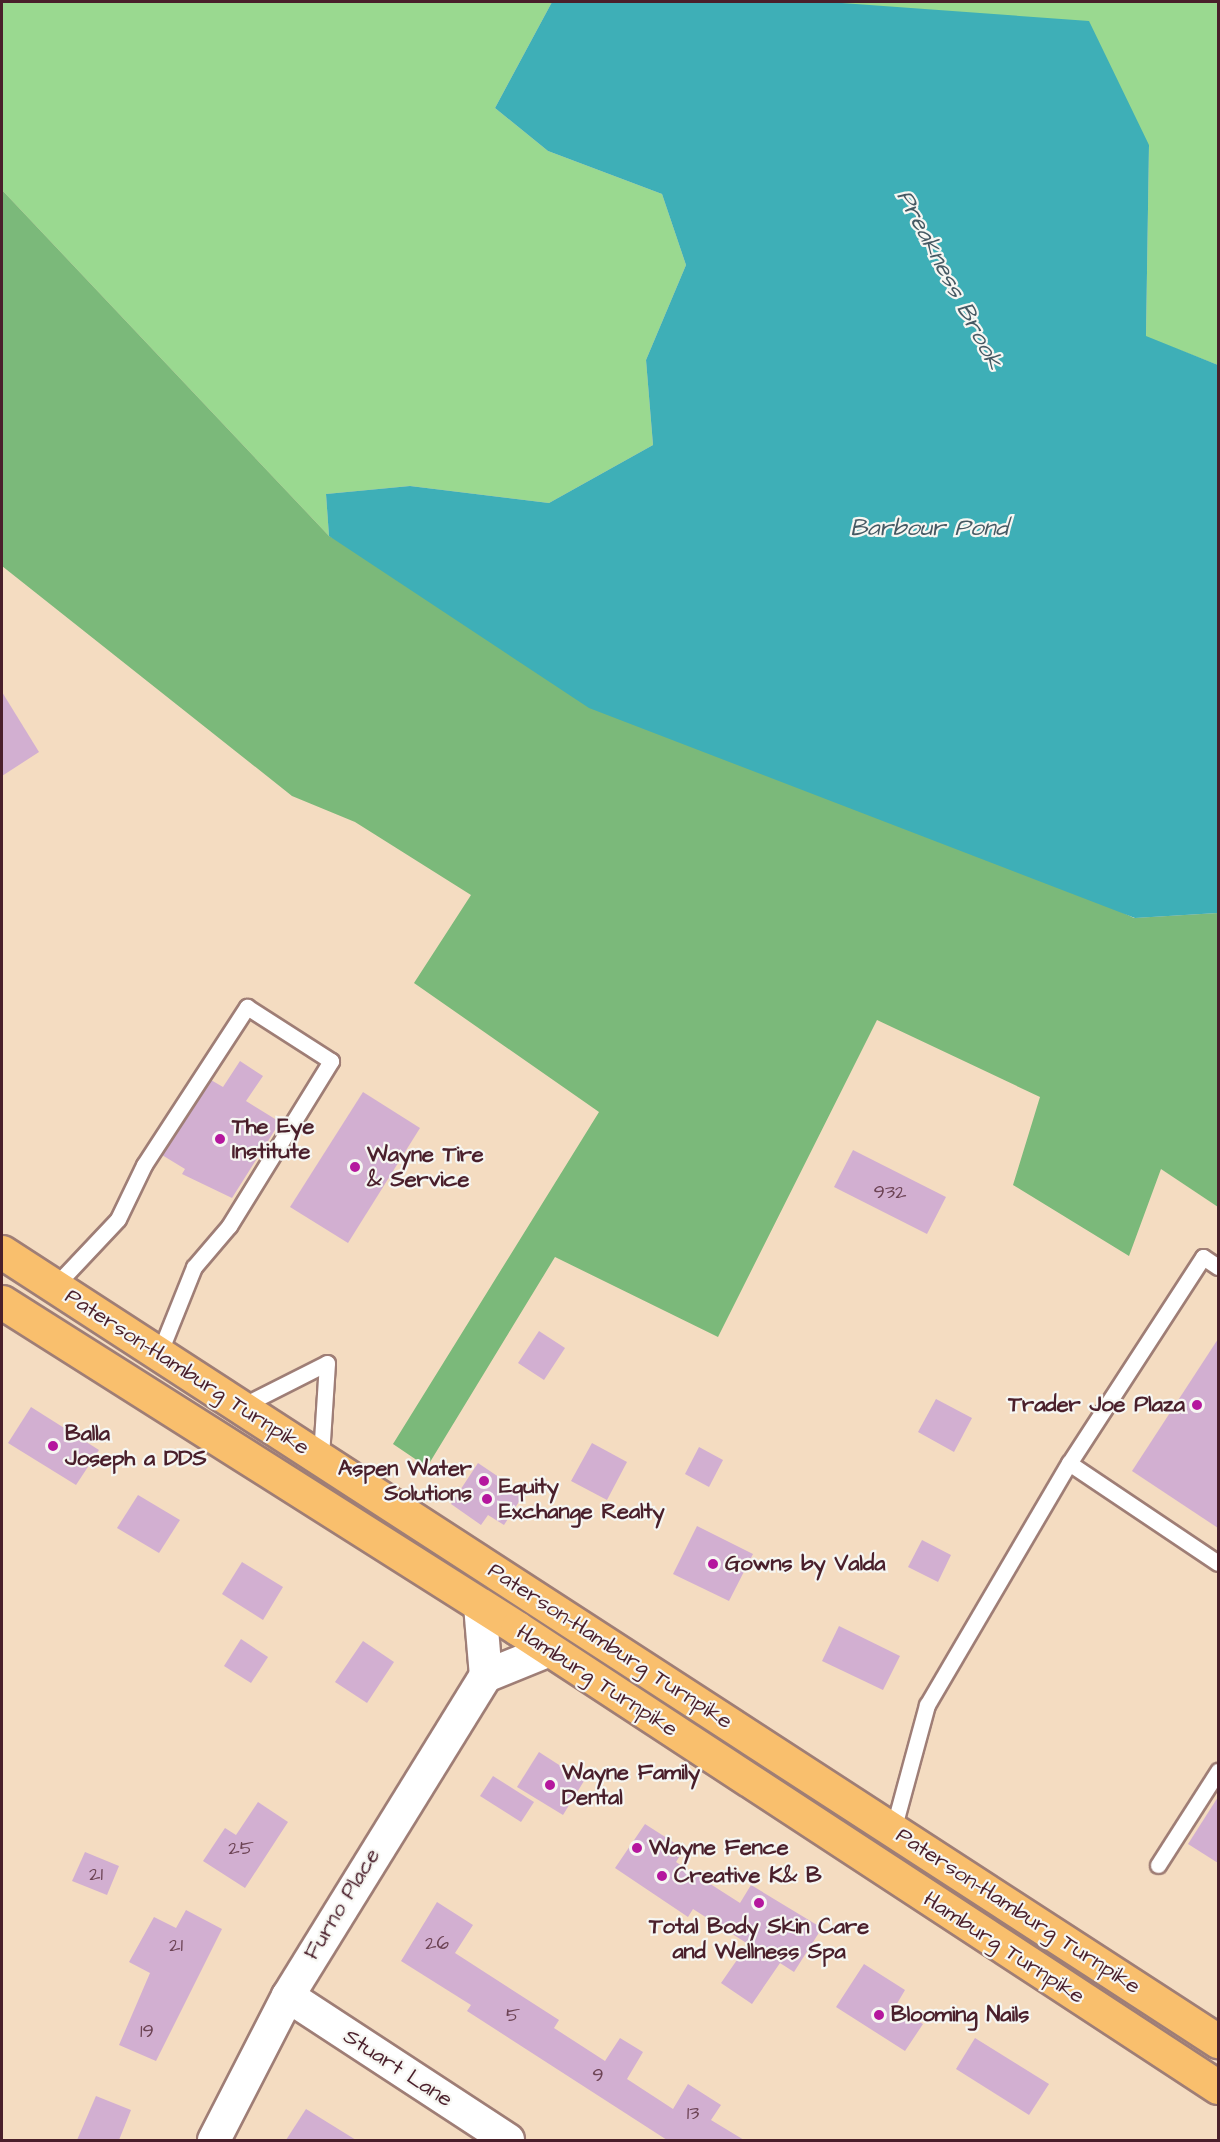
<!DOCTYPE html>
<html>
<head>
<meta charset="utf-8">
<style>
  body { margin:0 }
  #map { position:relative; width:1220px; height:2142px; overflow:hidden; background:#f4dcc1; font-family:"Architects Daughter",sans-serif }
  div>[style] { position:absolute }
  .green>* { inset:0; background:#9ad990 }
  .forest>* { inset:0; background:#7bb97a }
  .water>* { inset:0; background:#3eafb7 }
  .building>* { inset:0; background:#d2afd1 }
  .roads { filter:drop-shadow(2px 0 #9f7e76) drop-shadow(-2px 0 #9f7e76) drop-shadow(0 2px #9f7e76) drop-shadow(0 -2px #9f7e76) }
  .service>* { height:15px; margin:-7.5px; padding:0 7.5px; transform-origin:7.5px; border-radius:7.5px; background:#fff }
  .minor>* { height:32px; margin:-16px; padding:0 16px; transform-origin:16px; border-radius:16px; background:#fff }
  .primary>* { height:33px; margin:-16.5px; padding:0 16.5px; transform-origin:16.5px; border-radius:16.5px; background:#f9bf6d }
  .dots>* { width:16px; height:16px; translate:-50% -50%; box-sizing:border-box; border:3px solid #f6f6f2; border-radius:50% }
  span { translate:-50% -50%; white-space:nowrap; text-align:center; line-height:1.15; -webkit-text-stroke:4.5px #f6f6f2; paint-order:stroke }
  .number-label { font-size:20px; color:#6c4354 }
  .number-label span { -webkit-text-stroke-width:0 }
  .poi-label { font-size:22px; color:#4a1f2b; font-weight:700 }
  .left { translate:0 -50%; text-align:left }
  .right { translate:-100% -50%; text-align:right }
  .street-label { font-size:22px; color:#4a1f2b }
  .water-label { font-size:24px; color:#455963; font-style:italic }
  .frame { position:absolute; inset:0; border:3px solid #4a1f2b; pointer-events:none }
</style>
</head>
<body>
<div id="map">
  <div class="green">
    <div style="clip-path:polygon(2px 2px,552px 2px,495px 108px,548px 151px,662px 194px,686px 265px,646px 360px,653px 445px,549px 503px,410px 486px,326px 494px,329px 536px,2px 190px)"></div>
    <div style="clip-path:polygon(828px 2px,1218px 2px,1218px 365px,1146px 337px,1149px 145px)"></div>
  </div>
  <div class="forest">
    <div style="clip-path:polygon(2px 190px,329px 536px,1134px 918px,1218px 913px,1218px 1207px,1161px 1169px,1129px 1256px,1013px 1185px,1040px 1097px,877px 1020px,718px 1337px,555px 1257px,427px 1467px,393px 1444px,599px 1112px,414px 983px,471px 895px,355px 822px,292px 796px,2px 566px)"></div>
  </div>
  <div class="water">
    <div style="clip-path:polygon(552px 2px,828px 2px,1089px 21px,1149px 145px,1146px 336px,1218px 365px,1218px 913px,1135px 918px,589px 708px,329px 536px,326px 494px,410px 486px,549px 503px,653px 445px,646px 360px,686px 265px,662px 194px,548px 151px,495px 108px)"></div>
  </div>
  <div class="building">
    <div style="clip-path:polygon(2px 692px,39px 752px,2px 776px)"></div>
    <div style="clip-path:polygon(240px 1061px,263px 1076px,246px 1101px,280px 1122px,232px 1198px,182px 1174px,185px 1169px,162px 1155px,211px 1080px,223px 1087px)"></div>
    <div style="clip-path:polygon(363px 1092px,420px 1128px,348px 1243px,290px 1207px)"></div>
    <div style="clip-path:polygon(853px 1150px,946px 1197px,927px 1234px,834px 1187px)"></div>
    <div style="clip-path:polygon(539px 1331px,565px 1348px,544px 1380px,518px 1363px)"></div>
    <div style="clip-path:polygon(1218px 1339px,1218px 1528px,1132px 1471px)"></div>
    <div style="clip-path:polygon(936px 1399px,972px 1418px,954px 1452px,918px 1432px)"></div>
    <div style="clip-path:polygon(31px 1407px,99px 1450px,76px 1485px,8px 1443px)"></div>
    <div style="clip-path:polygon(592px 1443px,627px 1462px,607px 1500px,571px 1481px)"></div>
    <div style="clip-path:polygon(699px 1447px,723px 1460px,709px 1487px,685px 1474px)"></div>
    <div style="clip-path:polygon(478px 1463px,524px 1494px,504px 1525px,488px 1515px,481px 1525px,451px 1504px)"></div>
    <div style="clip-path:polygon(138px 1495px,180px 1520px,159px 1553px,117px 1528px)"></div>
    <div style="clip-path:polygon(697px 1526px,753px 1554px,729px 1601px,673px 1574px)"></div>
    <div style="clip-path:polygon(922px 1540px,951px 1555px,938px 1582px,908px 1567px)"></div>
    <div style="clip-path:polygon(242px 1562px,283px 1587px,263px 1620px,222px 1594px)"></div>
    <div style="clip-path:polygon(839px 1626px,900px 1656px,883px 1690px,822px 1661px)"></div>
    <div style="clip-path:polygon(241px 1639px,268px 1657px,251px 1683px,224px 1666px)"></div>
    <div style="clip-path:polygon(363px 1641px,394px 1662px,367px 1703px,335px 1682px)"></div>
    <div style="clip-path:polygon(539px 1752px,584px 1781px,563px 1815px,517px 1787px)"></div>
    <div style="clip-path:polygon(493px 1776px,534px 1802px,521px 1822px,480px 1796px)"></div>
    <div style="clip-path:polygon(1218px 1797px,1218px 1863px,1188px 1844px)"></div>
    <div style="clip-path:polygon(258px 1802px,288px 1822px,245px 1888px,203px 1861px,225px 1828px,236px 1835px)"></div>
    <div style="clip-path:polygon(645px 1824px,684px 1849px,676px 1862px,740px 1903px,751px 1885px,822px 1928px,794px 1972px,780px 1963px,752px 2004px,721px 1983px,748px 1944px,693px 1909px,688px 1917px,615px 1868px)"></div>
    <div style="clip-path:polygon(85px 1852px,119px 1866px,107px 1895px,72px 1881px)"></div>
    <div style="clip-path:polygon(437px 1902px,473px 1925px,455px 1953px,559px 2020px,554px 2028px,605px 2061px,620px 2038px,643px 2052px,627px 2079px,673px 2109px,688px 2084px,721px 2105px,711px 2120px,744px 2140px,667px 2140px,467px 2011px,471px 2005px,401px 1961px)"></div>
    <div style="clip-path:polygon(186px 1910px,222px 1929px,156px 2061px,119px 2045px,150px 1973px,129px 1962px,154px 1917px,176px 1928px)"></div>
    <div style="clip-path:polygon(864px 1964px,905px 1990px,895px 2007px,923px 2024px,905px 2051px,836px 2007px)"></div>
    <div style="clip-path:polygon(975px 2038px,1049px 2084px,1029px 2115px,956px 2069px)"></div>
    <div style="clip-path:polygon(96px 2096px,131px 2110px,119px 2140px,77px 2140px)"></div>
    <div style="clip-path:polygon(306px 2109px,356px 2140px,286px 2140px)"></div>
  </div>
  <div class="roads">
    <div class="service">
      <div style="left:1218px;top:1267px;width:18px;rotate:-146deg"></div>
      <div style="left:1203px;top:1257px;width:246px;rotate:123deg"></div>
      <div style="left:1069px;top:1463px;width:179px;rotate:33.9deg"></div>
      <div style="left:54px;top:1287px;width:93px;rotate:-46.7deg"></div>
      <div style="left:118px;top:1219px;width:60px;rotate:-64.3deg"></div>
      <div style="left:144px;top:1165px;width:189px;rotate:-56.9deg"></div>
      <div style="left:247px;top:1007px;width:100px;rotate:32.7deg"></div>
      <div style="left:331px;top:1061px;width:194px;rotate:121.7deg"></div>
      <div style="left:229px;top:1226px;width:54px;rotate:130.5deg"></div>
      <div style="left:194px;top:1267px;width:94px;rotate:111.9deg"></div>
      <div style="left:242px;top:1406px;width:95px;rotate:-26.8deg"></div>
      <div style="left:327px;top:1363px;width:94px;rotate:93.7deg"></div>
      <div style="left:893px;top:1830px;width:130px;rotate:-74.8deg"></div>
      <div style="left:927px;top:1705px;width:281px;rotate:-59.6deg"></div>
      <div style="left:1158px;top:1865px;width:112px;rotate:-57.4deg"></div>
    </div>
    <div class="minor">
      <div style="left:480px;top:1605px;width:71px;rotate:85.2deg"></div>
      <div style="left:288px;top:1996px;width:263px;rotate:33.2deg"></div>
      <div style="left:214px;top:2140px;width:162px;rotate:-62.8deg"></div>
      <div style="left:288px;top:1996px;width:376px;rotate:-58.3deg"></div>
      <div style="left:486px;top:1676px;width:69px;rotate:-22.1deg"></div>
    </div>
    <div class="primary">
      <div style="left:2px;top:1252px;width:1450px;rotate:32.98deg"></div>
      <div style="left:2px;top:1302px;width:610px;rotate:32.33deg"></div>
      <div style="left:517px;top:1628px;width:838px;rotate:33.22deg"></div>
    </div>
  </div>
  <div class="dots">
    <div style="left:220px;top:1139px;background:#b5179e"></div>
    <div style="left:355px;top:1167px;background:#b5179e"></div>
    <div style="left:1197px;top:1405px;background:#b5179e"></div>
    <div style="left:53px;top:1446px;background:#b5179e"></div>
    <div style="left:484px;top:1481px;background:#b5179e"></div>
    <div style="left:487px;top:1499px;background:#b5179e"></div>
    <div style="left:713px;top:1564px;background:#b5179e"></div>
    <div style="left:550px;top:1785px;background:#b5179e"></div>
    <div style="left:637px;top:1848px;background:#b5179e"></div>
    <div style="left:662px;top:1876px;background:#b5179e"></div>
    <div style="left:759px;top:1903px;background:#b5179e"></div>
    <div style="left:879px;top:2015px;background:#b5179e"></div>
  </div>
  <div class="number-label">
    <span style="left:890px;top:1192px">932</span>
    <span style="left:241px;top:1848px">25</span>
    <span style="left:96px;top:1874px">21</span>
    <span style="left:437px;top:1943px">26</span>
    <span style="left:176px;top:1945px">21</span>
    <span style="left:513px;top:2015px">5</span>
    <span style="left:147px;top:2031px">19</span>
    <span style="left:598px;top:2075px">9</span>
    <span style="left:693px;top:2113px">13</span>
  </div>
  <div class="poi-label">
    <span class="left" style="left:232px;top:1139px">The Eye<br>Institute</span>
    <span class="left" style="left:367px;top:1167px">Wayne Tire<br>&amp; Service</span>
    <span class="right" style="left:1185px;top:1405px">Trader Joe Plaza</span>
    <span class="left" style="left:65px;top:1446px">Balla<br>Joseph a DDS</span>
    <span class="right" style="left:472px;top:1481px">Aspen Water<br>Solutions</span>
    <span class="left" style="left:499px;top:1499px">Equity<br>Exchange Realty</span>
    <span class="left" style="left:725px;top:1564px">Gowns by Valda</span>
    <span class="left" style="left:562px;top:1785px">Wayne Family<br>Dental</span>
    <span class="left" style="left:649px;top:1848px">Wayne Fence</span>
    <span class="left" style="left:674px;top:1876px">Creative K&amp; B</span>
    <span style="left:759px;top:1939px">Total Body Skin Care<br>and Wellness Spa</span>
    <span class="left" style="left:891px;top:2015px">Blooming Nails</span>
  </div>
  <div class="street-label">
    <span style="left:187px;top:1372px;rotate:33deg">Paterson-Hamburg Turnpike</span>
    <span style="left:610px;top:1646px;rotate:33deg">Paterson-Hamburg Turnpike</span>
    <span style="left:597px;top:1681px;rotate:33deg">Hamburg Turnpike</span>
    <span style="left:342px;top:1904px;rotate:-59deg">Furno Place</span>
    <span style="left:1018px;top:1911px;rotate:33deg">Paterson-Hamburg Turnpike</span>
    <span style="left:1004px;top:1948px;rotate:33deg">Hamburg Turnpike</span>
    <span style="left:398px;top:2068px;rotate:33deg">Stuart Lane</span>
  </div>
  <div class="water-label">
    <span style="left:949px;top:280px;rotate:62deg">Preakness Brook</span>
    <span style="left:929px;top:529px">Barbour Pond</span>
  </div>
  <div class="frame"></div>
</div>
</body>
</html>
